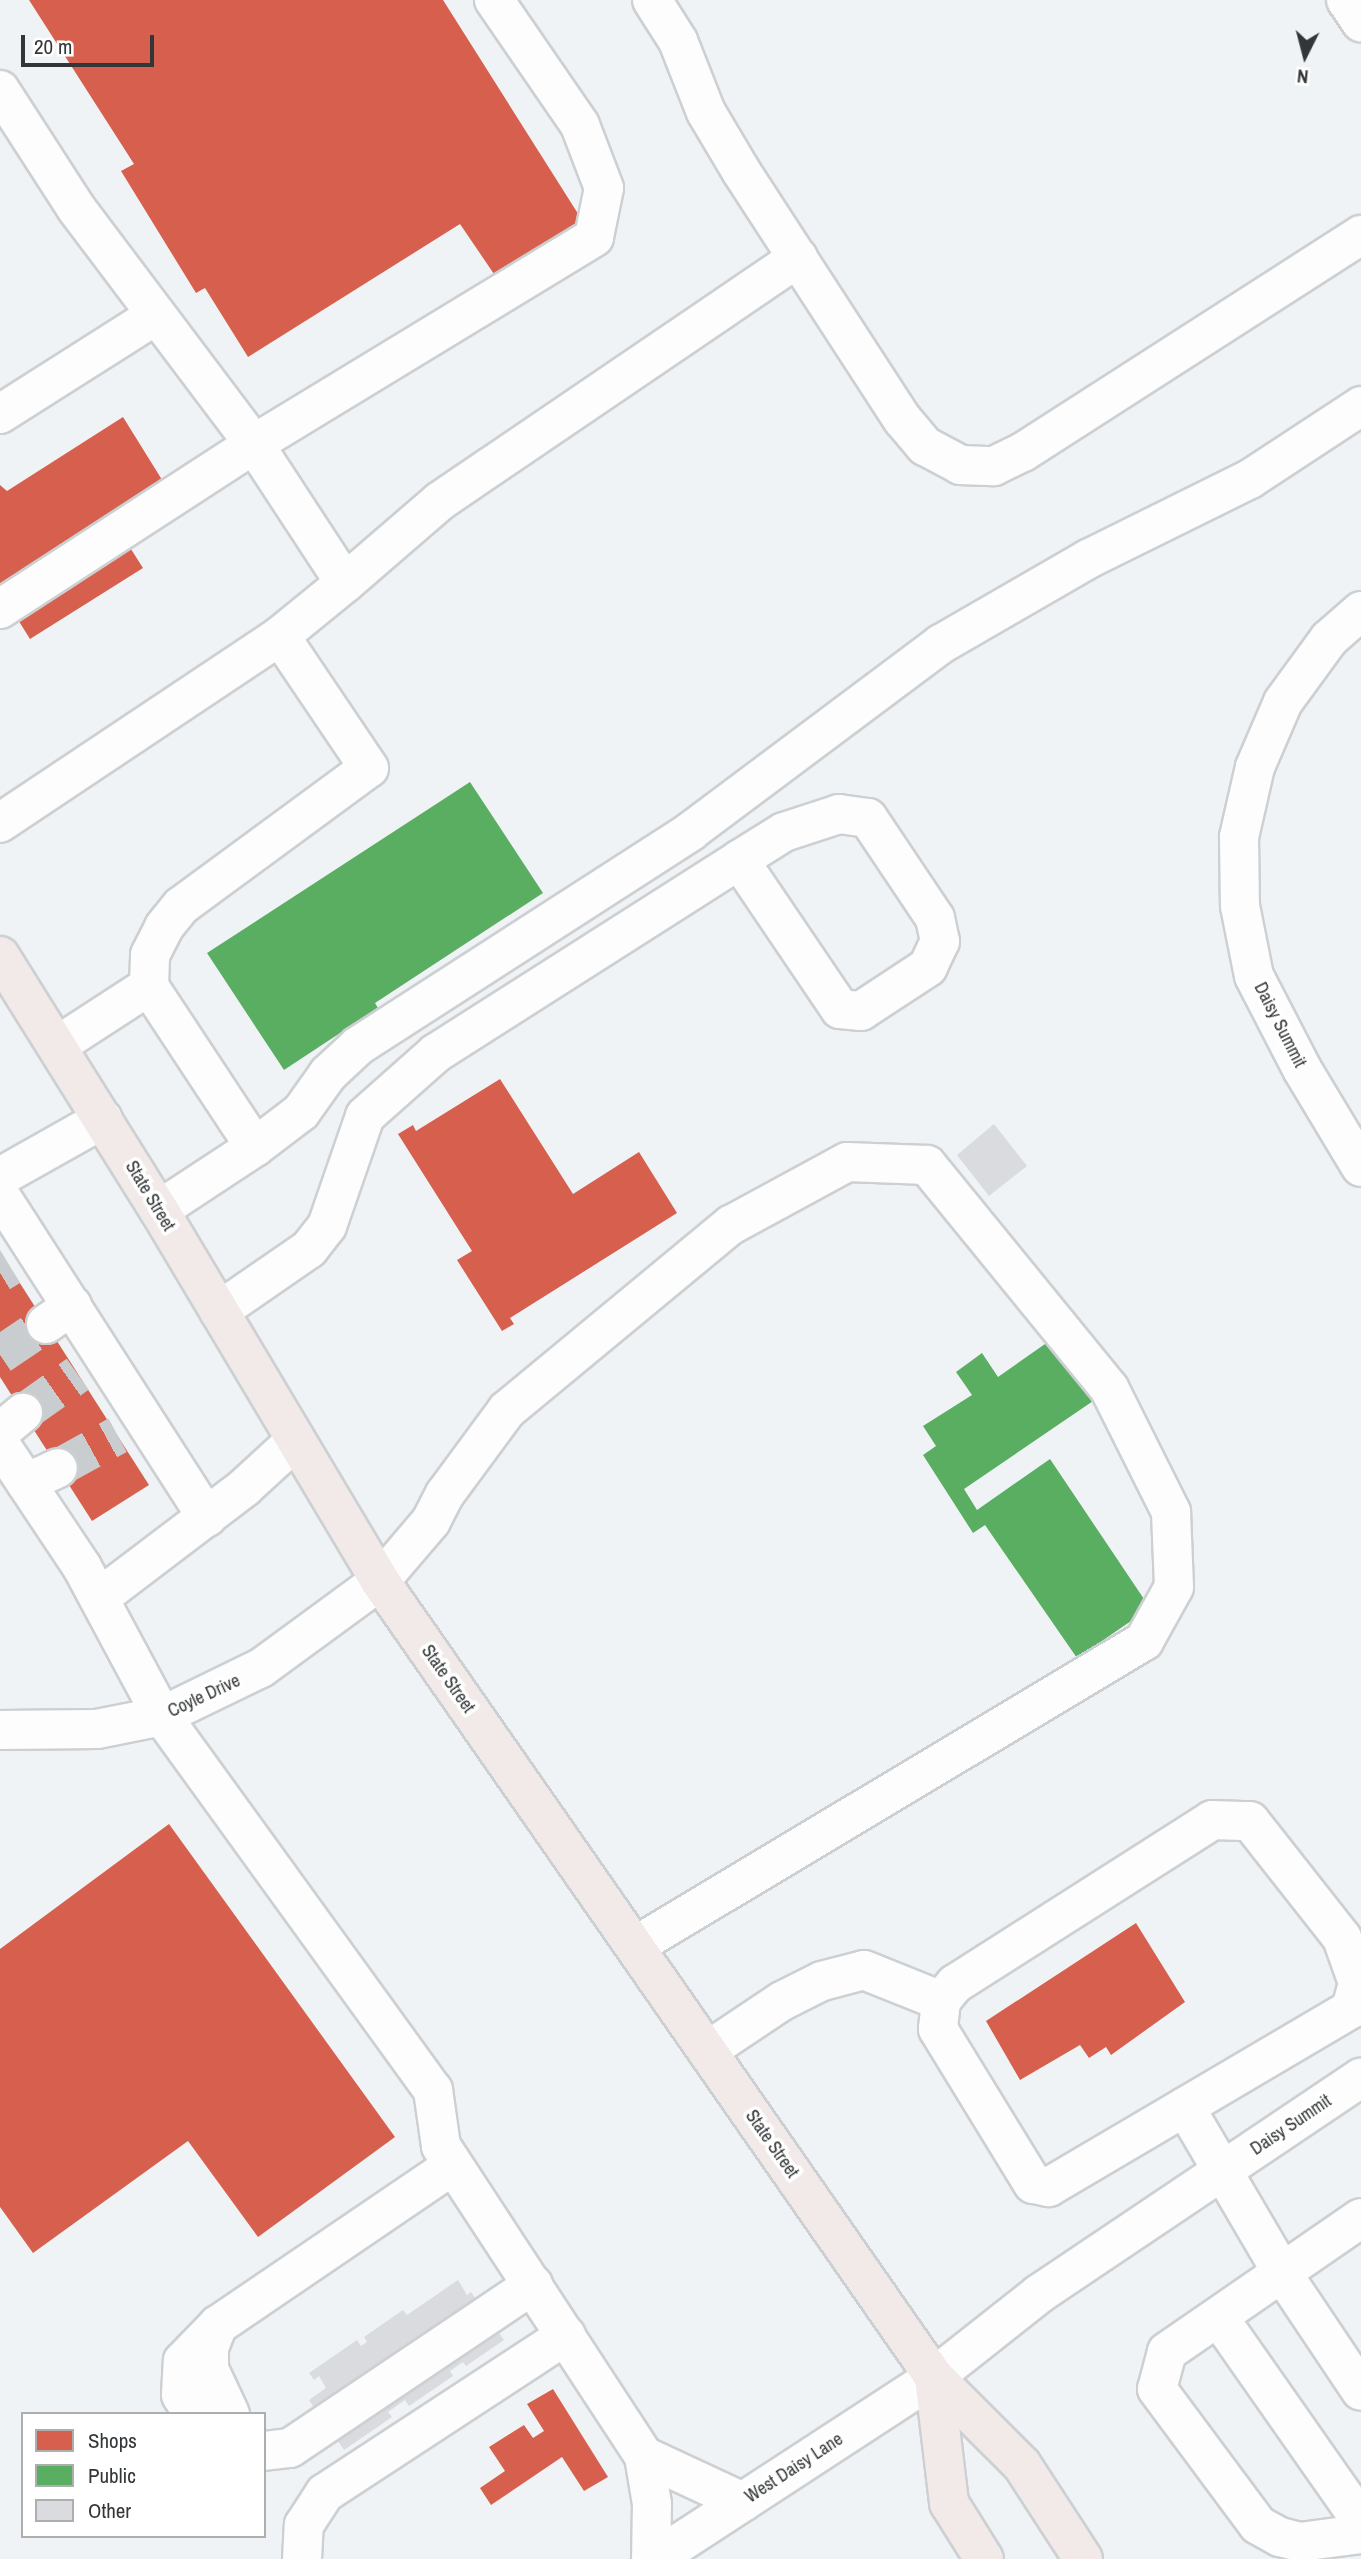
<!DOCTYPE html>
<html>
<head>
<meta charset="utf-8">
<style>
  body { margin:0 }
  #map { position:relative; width:1361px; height:2559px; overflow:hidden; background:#f0f3f6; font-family:"Archivo Narrow",sans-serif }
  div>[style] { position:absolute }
  .shops>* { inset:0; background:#d6604d }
  .public>* { inset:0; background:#5aae61 }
  .building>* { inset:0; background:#d9dbde }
  .minor-tunnel>* { height:38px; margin-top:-19px; transform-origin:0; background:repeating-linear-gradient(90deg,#cacdd0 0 38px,transparent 0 57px) }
  .roads { filter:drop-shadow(2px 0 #cdd0d2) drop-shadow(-2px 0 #cdd0d2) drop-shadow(0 2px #cdd0d2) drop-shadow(0 -2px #cdd0d2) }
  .minor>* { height:38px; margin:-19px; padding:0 19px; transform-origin:19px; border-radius:19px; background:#fdfdfe }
  .major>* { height:38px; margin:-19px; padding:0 19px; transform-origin:19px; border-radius:19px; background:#f1eae8 }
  span { translate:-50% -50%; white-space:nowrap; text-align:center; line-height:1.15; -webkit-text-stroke:7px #fff; paint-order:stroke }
  .street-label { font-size:18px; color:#333638 }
  .legend { position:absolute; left:21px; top:2412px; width:245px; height:126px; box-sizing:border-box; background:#fff; border:2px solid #adafaf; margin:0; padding:9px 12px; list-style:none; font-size:21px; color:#333638 }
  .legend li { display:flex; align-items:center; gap:14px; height:35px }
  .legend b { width:35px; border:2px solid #adafaf }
  .north { position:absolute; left:1270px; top:21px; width:70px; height:70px; -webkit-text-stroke:5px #fff; paint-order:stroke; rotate:186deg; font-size:19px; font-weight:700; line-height:28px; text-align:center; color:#333638 }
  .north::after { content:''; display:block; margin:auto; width:24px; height:32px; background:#333638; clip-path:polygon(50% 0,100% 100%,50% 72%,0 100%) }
  .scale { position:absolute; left:21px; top:35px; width:133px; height:32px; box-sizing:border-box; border:4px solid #333638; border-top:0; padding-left:9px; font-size:21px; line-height:24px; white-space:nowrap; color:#333638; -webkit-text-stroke:5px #fff; paint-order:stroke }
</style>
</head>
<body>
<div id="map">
  <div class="shops">
    <div style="clip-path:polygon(29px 0,443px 0,582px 220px,494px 274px,460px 224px,248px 357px,205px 288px,196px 293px,121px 171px,134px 164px)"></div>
    <div style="clip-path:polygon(123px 417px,164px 483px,110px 516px,143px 568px,30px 639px,0 591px,0 485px,7px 491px)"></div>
    <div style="clip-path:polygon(500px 1079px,573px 1194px,639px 1152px,677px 1213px,510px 1318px,514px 1324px,502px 1331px,457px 1260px,472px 1251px,398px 1134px,413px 1125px,416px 1131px)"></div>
    <div style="clip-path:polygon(0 1252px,149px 1485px,92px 1521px,0 1377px)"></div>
    <div style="clip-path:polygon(169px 1824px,395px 2137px,258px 2237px,188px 2141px,33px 2253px,0 2207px,0 1949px)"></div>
    <div style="clip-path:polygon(1136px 1923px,1185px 2002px,1111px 2055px,1106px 2047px,1089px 2058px,1080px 2045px,1020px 2080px,986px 2021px)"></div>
    <div style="clip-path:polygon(553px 2389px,608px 2477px,584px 2491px,562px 2457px,491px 2505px,480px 2488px,505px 2471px,489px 2447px,524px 2425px,533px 2438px,544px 2431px,527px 2404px)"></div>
  </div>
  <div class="public">
    <div style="clip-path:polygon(470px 782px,543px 893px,375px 1003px,378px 1008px,284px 1070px,207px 953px)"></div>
    <div style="clip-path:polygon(1055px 1337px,1096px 1399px,964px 1489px,977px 1510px,1050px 1459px,1150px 1608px,1077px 1658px,985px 1525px,973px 1533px,923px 1455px,936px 1446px,923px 1426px,972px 1395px,956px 1372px,982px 1353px,998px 1377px)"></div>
  </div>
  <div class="building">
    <div style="clip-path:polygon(994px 1124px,1027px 1166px,989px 1196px,957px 1155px)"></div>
    <div style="clip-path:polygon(458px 2280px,467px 2295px,471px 2292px,504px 2340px,466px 2366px,463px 2362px,450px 2371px,453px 2376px,409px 2406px,405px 2400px,388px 2412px,392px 2417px,344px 2450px,309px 2400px,326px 2388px,319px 2376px,314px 2380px,309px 2373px,357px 2340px,361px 2346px,367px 2342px,364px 2337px,403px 2310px,407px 2315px)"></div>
  </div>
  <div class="minor-tunnel">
    <div style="left:0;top:1273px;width:12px;rotate:-31deg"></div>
    <div style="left:0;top:1355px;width:55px;rotate:-34deg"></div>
    <div style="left:23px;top:1413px;width:67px;rotate:-35.3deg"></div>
    <div style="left:58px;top:1468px;width:68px;rotate:-28.8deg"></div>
  </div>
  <div class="roads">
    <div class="minor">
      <div style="left:652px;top:0;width:49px;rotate:57.6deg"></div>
      <div style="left:678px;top:41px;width:76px;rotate:68.5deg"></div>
      <div style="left:706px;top:112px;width:69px;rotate:59.3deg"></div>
      <div style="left:741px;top:171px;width:297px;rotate:57deg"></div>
      <div style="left:903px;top:420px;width:34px;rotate:50deg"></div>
      <div style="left:925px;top:446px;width:40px;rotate:28deg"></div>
      <div style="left:960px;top:465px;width:34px;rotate:2deg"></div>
      <div style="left:994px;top:466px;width:32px;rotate:-26deg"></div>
      <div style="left:1023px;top:452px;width:402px;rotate:-32.7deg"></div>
      <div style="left:1346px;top:0;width:27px;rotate:56deg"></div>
      <div style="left:0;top:90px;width:140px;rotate:57.2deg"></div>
      <div style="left:76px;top:208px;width:296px;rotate:53deg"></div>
      <div style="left:254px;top:444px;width:166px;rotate:56.8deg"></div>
      <div style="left:345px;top:583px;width:84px;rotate:140.8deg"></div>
      <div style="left:280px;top:636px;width:337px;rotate:146.3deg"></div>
      <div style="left:0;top:414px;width:185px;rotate:-32.4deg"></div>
      <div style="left:345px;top:583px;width:125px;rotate:-40.8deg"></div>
      <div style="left:440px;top:501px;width:433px;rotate:-34.2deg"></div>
      <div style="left:0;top:609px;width:303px;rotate:-33deg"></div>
      <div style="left:254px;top:444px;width:398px;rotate:-31.3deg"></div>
      <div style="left:594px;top:237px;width:50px;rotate:-78.5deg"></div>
      <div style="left:604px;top:188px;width:67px;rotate:-110.9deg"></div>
      <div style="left:580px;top:125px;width:152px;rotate:-124.5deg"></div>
      <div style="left:1361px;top:611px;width:43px;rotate:138.8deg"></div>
      <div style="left:1329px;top:639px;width:78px;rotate:126.1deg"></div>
      <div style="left:1283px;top:702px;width:71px;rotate:113.3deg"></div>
      <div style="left:1255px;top:767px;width:72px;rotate:102.9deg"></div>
      <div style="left:1239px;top:837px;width:69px;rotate:89.2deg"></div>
      <div style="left:1240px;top:906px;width:71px;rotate:78.7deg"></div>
      <div style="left:1254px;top:976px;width:105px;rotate:62.7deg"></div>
      <div style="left:1302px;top:1069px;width:114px;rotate:59deg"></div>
      <div style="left:58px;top:1045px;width:108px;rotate:-33deg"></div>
      <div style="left:255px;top:1147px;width:58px;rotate:-37.3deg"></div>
      <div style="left:301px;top:1112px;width:47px;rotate:-54.6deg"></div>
      <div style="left:328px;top:1074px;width:41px;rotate:-43deg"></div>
      <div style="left:358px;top:1046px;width:396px;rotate:-32.8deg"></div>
      <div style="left:691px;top:831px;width:312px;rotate:-36.8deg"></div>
      <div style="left:941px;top:644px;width:170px;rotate:-30deg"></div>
      <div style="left:1088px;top:559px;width:181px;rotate:-26.3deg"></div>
      <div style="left:1250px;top:479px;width:133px;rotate:-33.3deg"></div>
      <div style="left:0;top:1177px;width:118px;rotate:-29.4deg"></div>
      <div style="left:0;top:1195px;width:383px;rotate:57.3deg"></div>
      <div style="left:159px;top:1210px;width:115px;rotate:-33.3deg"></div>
      <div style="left:255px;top:1147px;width:193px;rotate:-123.4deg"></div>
      <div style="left:149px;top:986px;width:31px;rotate:-88deg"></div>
      <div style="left:150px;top:955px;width:31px;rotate:-63deg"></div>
      <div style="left:164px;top:927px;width:27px;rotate:-51deg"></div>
      <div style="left:181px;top:906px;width:233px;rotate:-36.3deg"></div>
      <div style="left:369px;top:768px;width:159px;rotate:-124deg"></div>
      <div style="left:219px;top:1311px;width:109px;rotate:-34.6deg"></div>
      <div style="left:309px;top:1249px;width:29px;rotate:-52deg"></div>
      <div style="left:327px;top:1226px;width:116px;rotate:-70.9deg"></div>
      <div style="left:365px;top:1116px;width:95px;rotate:-41.6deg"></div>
      <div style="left:436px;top:1053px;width:359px;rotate:-32.5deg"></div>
      <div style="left:739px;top:860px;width:53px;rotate:-31.9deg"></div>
      <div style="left:784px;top:832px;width:58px;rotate:-18.1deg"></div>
      <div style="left:839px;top:814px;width:29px;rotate:8deg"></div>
      <div style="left:868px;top:818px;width:120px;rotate:56.2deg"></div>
      <div style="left:935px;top:918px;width:24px;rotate:78deg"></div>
      <div style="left:940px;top:941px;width:29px;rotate:115deg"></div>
      <div style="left:928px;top:967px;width:80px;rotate:146.7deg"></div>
      <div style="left:861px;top:1011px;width:21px;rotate:-175deg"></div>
      <div style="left:840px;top:1009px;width:180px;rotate:-124.1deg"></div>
      <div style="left:46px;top:1324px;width:32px;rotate:-35deg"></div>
      <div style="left:0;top:1432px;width:30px;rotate:-40deg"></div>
      <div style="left:0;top:1444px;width:148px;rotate:56.3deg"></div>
      <div style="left:82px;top:1567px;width:169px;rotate:61.8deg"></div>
      <div style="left:162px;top:1716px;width:462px;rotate:54.1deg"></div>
      <div style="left:433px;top:2090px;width:57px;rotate:81.9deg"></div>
      <div style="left:441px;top:2146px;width:371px;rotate:56.8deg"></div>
      <div style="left:644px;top:2456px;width:49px;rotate:80.5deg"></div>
      <div style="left:652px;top:2504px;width:55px;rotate:91deg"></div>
      <div style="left:26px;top:1483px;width:35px;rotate:-25deg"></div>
      <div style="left:99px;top:1598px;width:183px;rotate:-37.2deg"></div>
      <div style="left:245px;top:1487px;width:67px;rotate:-42.6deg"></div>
      <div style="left:0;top:1730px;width:97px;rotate:-0.6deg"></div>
      <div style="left:97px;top:1729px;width:66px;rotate:-11.3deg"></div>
      <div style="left:162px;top:1716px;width:110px;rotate:-25.9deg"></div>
      <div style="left:261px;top:1668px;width:147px;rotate:-36.2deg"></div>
      <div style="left:380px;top:1581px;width:79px;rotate:-49.6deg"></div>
      <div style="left:431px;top:1521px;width:30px;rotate:-63deg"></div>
      <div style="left:445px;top:1494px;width:104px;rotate:-53.6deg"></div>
      <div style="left:507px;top:1410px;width:291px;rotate:-39.6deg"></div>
      <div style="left:731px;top:1225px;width:132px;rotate:-28.5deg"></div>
      <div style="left:847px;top:1162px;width:80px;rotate:2.1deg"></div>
      <div style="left:927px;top:1165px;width:288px;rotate:50.8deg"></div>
      <div style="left:1109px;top:1388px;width:139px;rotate:63.4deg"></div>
      <div style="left:1171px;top:1512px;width:75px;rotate:87.7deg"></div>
      <div style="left:1174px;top:1587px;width:62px;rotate:119.1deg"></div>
      <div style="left:1144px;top:1641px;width:593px;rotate:149.07deg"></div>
      <div style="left:1212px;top:1820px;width:38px;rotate:2deg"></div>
      <div style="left:1250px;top:1821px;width:149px;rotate:51.8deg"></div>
      <div style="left:1342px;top:1938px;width:48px;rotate:70.4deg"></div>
      <div style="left:1358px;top:1983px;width:27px;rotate:105deg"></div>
      <div style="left:1351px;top:2009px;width:351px;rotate:149.5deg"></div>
      <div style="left:1049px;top:2187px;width:16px;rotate:-169deg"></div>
      <div style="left:1033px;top:2184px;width:182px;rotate:-121.5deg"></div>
      <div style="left:938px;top:2029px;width:28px;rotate:-84deg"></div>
      <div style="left:941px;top:2001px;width:22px;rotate:-51deg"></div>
      <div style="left:955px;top:1984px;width:305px;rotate:-32.5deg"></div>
      <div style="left:707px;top:2051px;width:90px;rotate:-33.7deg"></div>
      <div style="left:782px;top:2001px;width:45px;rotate:-26.6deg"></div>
      <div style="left:822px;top:1981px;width:43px;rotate:-14.7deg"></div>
      <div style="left:864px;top:1970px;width:83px;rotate:21.9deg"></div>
      <div style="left:1185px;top:2107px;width:196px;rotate:59.6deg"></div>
      <div style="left:1284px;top:2276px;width:138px;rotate:56.2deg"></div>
      <div style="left:1361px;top:2218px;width:236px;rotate:145.4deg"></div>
      <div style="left:1167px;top:2352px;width:38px;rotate:105deg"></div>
      <div style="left:1157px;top:2389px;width:169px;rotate:53.4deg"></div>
      <div style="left:1258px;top:2525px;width:25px;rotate:29deg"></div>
      <div style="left:1280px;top:2537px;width:21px;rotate:14deg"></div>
      <div style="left:1300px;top:2542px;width:62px;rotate:-7.5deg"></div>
      <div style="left:1219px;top:2318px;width:248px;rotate:55deg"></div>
      <div style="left:193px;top:2414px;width:22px;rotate:-122deg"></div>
      <div style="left:181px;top:2395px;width:34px;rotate:-87deg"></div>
      <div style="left:183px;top:2361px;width:45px;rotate:-45.9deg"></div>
      <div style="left:230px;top:2414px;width:50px;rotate:-115deg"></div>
      <div style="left:209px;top:2369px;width:21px;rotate:-90deg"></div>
      <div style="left:209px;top:2348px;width:25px;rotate:-69deg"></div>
      <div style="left:218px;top:2325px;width:284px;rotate:-34.2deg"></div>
      <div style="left:264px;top:2451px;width:26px;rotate:-7deg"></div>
      <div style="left:290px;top:2448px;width:293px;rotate:-33.9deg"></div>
      <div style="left:644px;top:2456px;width:109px;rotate:24.9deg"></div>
      <div style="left:302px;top:2559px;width:34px;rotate:-87deg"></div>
      <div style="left:304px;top:2525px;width:38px;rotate:-57deg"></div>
      <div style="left:325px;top:2493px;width:288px;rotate:-33.2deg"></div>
      <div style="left:655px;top:2559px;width:333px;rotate:-33.1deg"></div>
      <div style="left:934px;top:2377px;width:134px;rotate:-38.3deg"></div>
      <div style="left:1039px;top:2294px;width:388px;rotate:-33.9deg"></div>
    </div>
    <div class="major">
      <div style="left:0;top:956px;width:300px;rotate:58deg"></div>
      <div style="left:159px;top:1210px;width:432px;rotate:59.2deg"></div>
      <div style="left:380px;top:1581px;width:970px;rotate:55.16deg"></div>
      <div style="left:934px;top:2377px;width:124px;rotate:45deg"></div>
      <div style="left:1022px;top:2465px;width:112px;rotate:57deg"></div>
      <div style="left:934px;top:2377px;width:127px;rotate:83.2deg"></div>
      <div style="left:949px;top:2503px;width:66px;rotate:58deg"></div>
    </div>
  </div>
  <div class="street-label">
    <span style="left:1280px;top:1025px;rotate:63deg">Daisy Summit</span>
    <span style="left:150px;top:1196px;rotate:59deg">State Street</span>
    <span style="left:448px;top:1679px;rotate:55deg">State Street</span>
    <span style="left:204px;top:1696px;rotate:-25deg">Coyle Drive</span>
    <span style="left:1291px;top:2125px;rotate:-34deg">Daisy Summit</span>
    <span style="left:772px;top:2144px;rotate:55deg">State Street</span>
    <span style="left:794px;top:2468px;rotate:-33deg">West Daisy Lane</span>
  </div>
  <ul class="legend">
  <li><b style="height:19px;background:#d6604d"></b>Shops</li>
  <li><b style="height:19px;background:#5aae61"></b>Public</li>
  <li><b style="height:19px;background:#d9dbde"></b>Other</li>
  </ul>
  <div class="north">N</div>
  <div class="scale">20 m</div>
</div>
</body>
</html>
